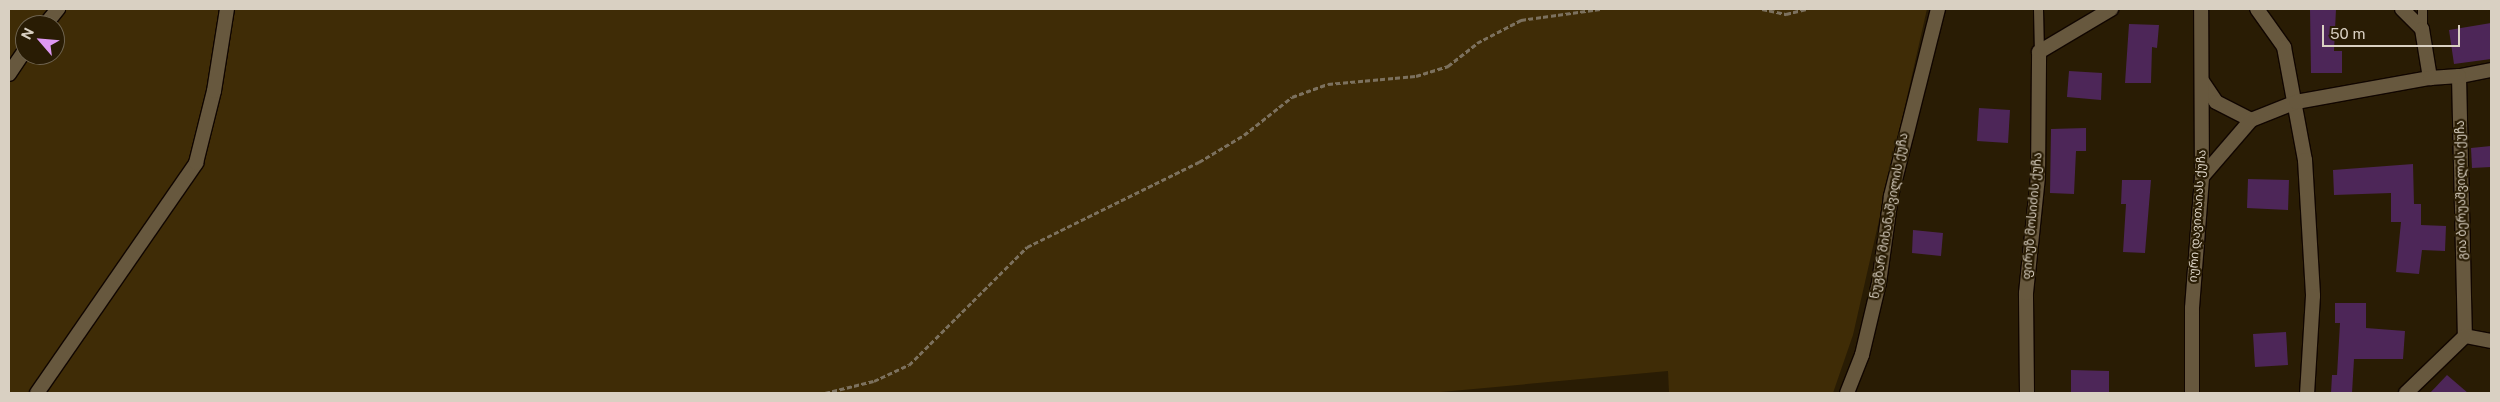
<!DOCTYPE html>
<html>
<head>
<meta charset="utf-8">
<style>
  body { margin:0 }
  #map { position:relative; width:2500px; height:402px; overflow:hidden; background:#291c04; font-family:"Public Sans","Noto Sans Georgian",sans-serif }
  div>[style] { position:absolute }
  .green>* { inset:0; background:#3f2c06 }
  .building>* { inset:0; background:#4d2658 }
  .path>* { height:3px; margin-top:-1.5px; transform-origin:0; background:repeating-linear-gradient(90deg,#7c715e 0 5px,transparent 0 7.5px) }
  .roads { filter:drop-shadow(1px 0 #110600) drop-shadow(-1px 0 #110600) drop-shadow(0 1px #110600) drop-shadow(0 -1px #110600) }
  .service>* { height:9px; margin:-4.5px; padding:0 4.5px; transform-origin:4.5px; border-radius:4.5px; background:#67583e }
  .minor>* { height:14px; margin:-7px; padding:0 7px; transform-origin:7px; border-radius:7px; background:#67583e }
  span { translate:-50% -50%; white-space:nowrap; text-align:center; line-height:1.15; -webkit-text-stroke:4.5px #291c04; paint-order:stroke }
  .street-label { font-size:12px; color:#d9d0c2 }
  .frame { position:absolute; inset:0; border:10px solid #d9d0c2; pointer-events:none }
  .north { position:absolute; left:15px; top:15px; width:50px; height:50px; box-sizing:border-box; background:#291c04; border:1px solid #6f6450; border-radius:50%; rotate:297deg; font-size:14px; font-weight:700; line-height:20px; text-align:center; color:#d9d0c2 }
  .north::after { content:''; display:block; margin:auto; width:18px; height:22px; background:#de98f2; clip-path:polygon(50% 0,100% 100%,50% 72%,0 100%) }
  .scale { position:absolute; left:2322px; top:25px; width:138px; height:22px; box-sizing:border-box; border:2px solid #d9d0c2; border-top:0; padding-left:6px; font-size:15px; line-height:18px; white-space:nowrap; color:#d9d0c2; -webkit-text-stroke:4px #291c04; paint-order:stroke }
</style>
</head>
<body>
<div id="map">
  <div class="green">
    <div style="clip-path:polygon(evenodd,9px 9px,1927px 9px,1853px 335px,1833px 393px,1669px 393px,1668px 371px,1430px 393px,9px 393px,9px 9px,25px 25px,55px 25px,55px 55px,25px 55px,25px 25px)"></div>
  </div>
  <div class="building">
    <div style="clip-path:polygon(2310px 9px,2336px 9px,2334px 51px,2342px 51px,2342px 73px,2311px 73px)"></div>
    <div style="clip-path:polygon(2491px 23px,2491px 59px,2454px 64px,2449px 30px)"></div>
    <div style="clip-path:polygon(2129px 24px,2159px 25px,2157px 48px,2152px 47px,2151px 83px,2125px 83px)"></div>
    <div style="clip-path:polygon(2069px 71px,2102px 73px,2101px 100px,2067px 97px)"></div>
    <div style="clip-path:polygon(1979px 108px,2010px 110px,2008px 143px,1977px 141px)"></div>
    <div style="clip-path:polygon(2086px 128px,2086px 151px,2076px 151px,2074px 194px,2050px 193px,2051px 129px)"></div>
    <div style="clip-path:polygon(2491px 146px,2491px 167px,2472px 168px,2471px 148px)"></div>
    <div style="clip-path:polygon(2413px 164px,2414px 204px,2421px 204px,2421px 225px,2446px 226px,2445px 251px,2422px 250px,2419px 274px,2396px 272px,2401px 222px,2391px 222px,2391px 193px,2334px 195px,2333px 170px)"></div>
    <div style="clip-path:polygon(2248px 179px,2289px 180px,2288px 210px,2247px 208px)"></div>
    <div style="clip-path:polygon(2122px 180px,2151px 180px,2145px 253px,2123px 252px,2126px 204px,2121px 204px)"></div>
    <div style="clip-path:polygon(1913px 230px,1943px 233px,1941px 256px,1912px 253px)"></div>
    <div style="clip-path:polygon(2335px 303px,2366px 303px,2366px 328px,2405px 331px,2403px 359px,2354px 359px,2352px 393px,2331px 393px,2332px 375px,2337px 375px,2340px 323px,2335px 323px)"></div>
    <div style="clip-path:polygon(2286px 332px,2288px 365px,2255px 367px,2253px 334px)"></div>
    <div style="clip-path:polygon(2071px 370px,2109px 371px,2109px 393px,2071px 393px)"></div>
    <div style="clip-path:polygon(2447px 375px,2468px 393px,2430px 393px)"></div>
  </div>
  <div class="path">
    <div style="left:1762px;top:9px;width:25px;rotate:12deg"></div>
    <div style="left:1786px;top:14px;width:21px;rotate:-14deg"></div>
    <div style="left:825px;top:393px;width:50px;rotate:-13.8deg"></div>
    <div style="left:874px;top:381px;width:38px;rotate:-25deg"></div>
    <div style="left:909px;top:365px;width:167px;rotate:-45deg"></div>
    <div style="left:1027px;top:247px;width:192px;rotate:-26.3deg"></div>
    <div style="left:1199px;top:162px;width:52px;rotate:-31deg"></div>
    <div style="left:1244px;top:135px;width:61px;rotate:-38.4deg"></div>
    <div style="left:1292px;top:97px;width:38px;rotate:-20deg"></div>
    <div style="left:1328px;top:84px;width:88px;rotate:-5.2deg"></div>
    <div style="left:1416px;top:76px;width:34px;rotate:-17deg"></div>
    <div style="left:1448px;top:66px;width:37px;rotate:-38deg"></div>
    <div style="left:1477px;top:43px;width:50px;rotate:-27.6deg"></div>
    <div style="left:1521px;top:20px;width:80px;rotate:-7.9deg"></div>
  </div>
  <div class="roads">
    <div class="service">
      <div style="left:2038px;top:9px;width:43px;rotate:88.7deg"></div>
      <div style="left:2422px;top:29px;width:20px;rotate:-90deg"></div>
    </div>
    <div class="minor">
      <div style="left:2257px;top:9px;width:47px;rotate:54.6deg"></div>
      <div style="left:2284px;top:47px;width:115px;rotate:79.5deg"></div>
      <div style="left:2305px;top:160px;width:136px;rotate:86.6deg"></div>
      <div style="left:2313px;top:296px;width:97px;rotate:93.5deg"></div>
      <div style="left:2402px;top:9px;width:28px;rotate:45deg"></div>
      <div style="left:2422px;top:29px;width:50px;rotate:80.7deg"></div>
      <div style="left:45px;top:25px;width:21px;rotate:-51deg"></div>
      <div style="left:2491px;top:70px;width:33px;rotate:169deg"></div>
      <div style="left:2459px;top:76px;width:260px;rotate:88.7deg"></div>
      <div style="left:2465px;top:336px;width:26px;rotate:11deg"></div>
      <div style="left:9px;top:74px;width:29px;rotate:-56deg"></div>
      <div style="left:2202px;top:81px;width:25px;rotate:56deg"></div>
      <div style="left:2216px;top:102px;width:39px;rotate:27deg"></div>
      <div style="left:2251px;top:120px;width:48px;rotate:-21.8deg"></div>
      <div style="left:2296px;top:102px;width:136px;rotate:-10.2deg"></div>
      <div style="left:2430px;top:78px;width:29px;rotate:-4deg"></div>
      <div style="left:2202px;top:177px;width:75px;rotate:-49.3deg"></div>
      <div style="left:37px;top:393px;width:280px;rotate:-55.3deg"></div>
      <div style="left:196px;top:163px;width:74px;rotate:-76deg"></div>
      <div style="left:214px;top:91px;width:83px;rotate:-81deg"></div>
      <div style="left:1847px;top:393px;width:41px;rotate:-68.5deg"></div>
      <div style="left:1862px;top:355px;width:74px;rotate:-76.7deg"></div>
      <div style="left:1879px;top:283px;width:88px;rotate:-82.1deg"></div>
      <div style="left:1891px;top:196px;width:193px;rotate:-75.9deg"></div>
      <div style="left:2027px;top:393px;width:100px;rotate:-90.6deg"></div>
      <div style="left:2026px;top:293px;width:117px;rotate:-84.1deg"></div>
      <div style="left:2038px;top:177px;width:125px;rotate:-89.5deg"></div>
      <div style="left:2039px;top:52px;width:84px;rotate:-30.8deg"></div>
      <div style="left:2192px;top:393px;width:85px;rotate:-90deg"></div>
      <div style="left:2192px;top:308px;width:131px;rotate:-85.6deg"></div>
      <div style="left:2202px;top:177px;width:168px;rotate:-90.3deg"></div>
      <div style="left:2406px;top:393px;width:82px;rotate:-44deg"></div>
    </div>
  </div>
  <div class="street-label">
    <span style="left:2462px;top:190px;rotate:-91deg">გია ბერუაშვილის ქუჩა</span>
    <span style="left:1890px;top:216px;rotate:-80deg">ნუგზარ მიხანაშვილის ქუჩა</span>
    <span style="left:2033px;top:216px;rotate:-85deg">ფირუზ მოსიძის ქუჩა</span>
    <span style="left:2198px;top:216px;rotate:-86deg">იური დავითაიას ქუჩა</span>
  </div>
  <div class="frame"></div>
  <div class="north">N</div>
  <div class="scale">50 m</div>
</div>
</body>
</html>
